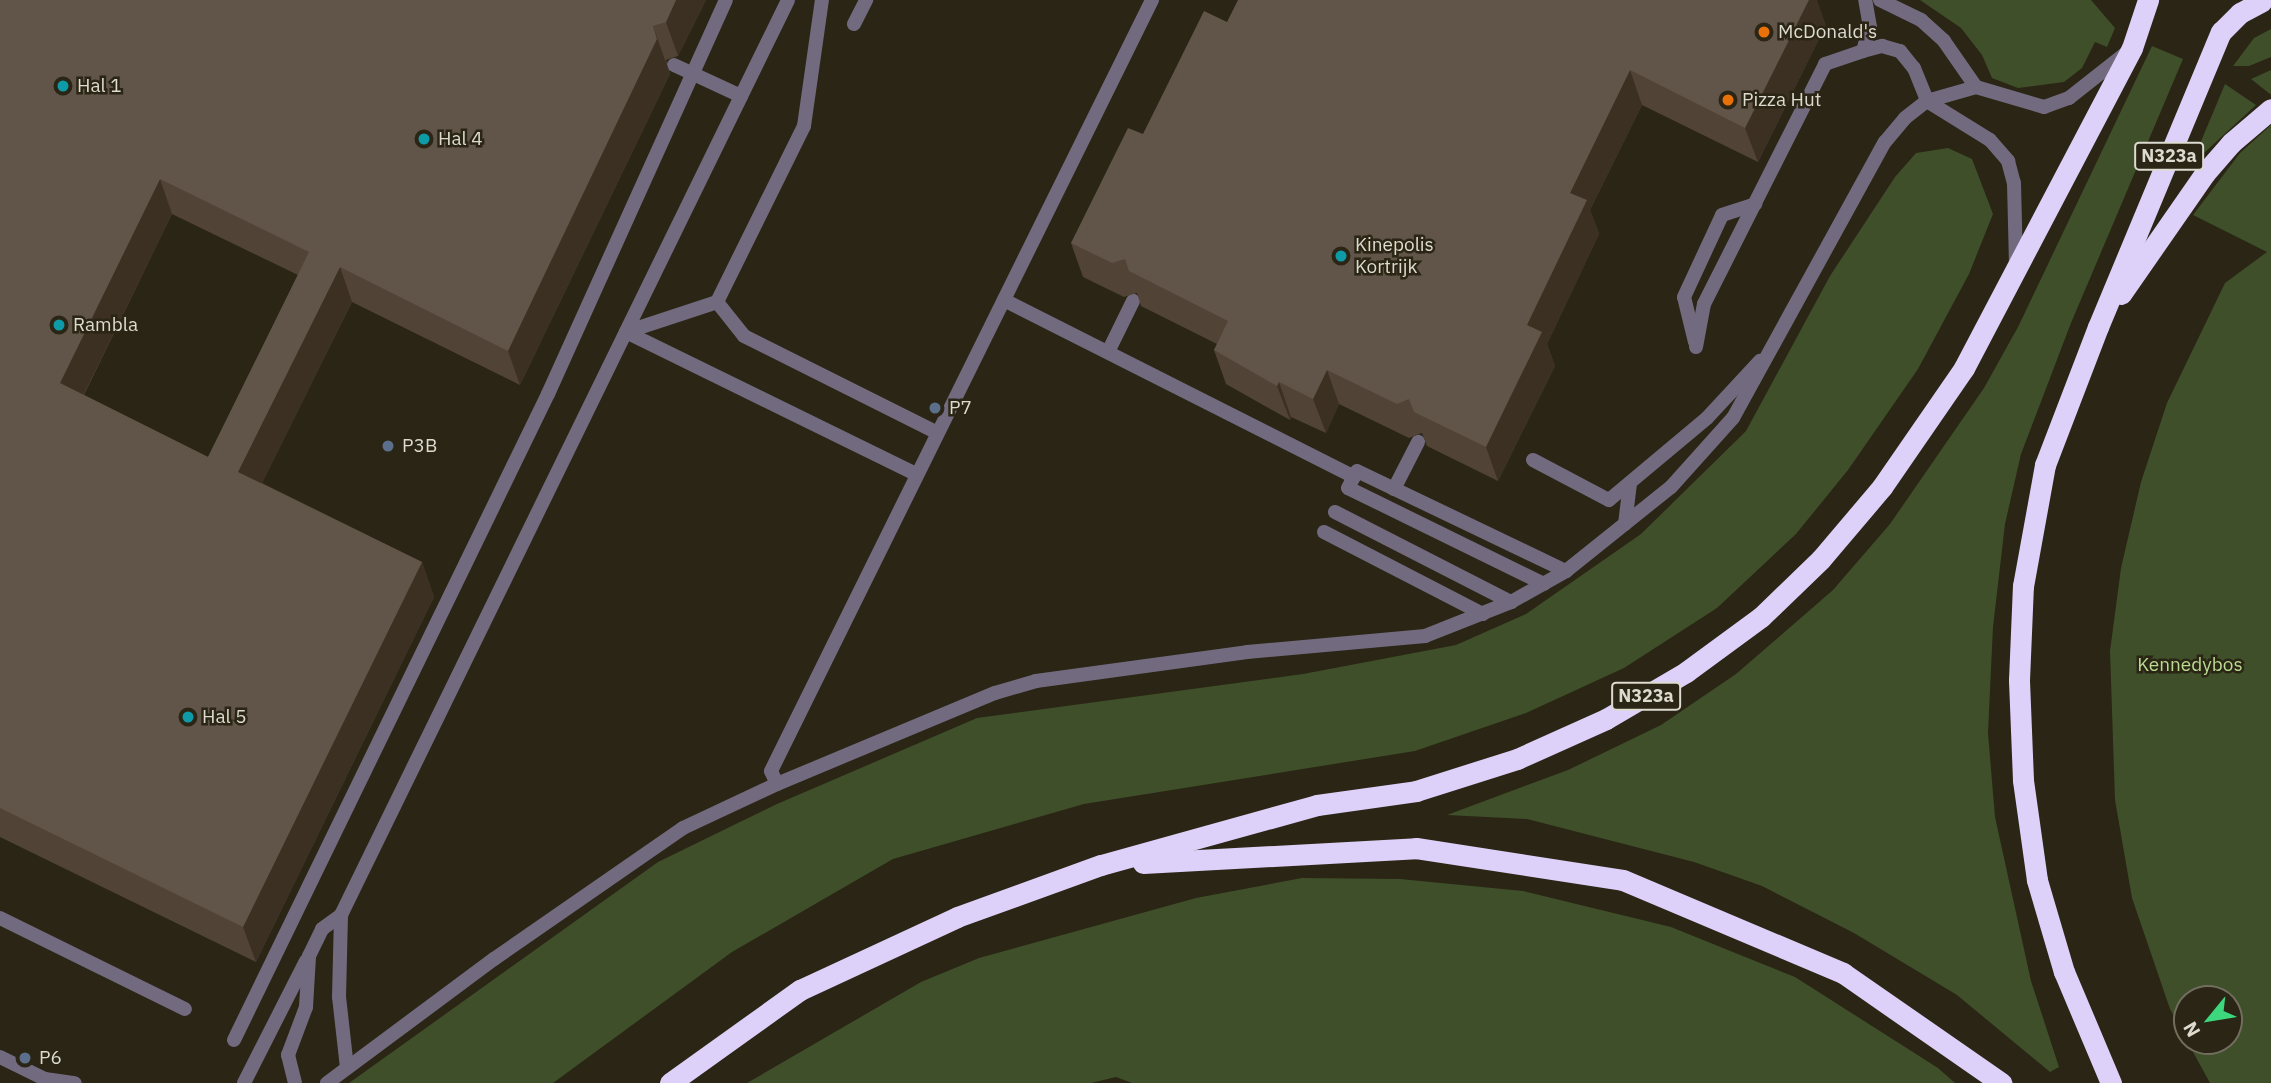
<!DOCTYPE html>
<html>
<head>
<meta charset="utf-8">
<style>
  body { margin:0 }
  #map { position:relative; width:2271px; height:1083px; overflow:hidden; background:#2a2514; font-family:"IBM Plex Sans",sans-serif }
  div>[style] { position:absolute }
  .green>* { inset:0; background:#3e4f29 }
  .service>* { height:14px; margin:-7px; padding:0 7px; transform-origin:7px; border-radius:7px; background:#726b80 }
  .motorway>* { height:21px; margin:-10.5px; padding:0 10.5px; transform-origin:10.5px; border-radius:10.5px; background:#ddd0f9 }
  .service-bridge>* { height:14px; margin:-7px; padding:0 7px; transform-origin:7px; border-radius:7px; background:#726b80 }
  .wall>* { inset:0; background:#524337 }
  .shaded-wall>* { inset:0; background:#3c3022 }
  .building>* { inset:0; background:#615448 }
  .dots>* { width:19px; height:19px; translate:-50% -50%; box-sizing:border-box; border:4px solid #2a2514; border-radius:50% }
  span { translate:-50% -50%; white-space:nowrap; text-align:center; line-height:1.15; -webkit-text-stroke:5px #2a2514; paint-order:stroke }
  .shield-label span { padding:2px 5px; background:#2a2514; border:2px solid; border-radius:5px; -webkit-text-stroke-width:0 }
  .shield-label { font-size:18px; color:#dddacf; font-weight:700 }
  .poi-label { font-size:19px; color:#dddacf }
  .left { translate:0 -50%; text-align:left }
  .park-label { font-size:19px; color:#b8da91 }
  .north { position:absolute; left:2173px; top:985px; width:70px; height:70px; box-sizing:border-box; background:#2a2514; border:2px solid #726d5f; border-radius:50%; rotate:240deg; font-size:19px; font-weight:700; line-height:28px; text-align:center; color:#dddacf }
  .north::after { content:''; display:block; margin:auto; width:24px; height:32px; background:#3dd77d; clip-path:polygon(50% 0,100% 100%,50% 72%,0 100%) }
</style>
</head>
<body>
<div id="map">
  <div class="green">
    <div style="clip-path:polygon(1920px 0,2091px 0,2115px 28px,2107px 47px,2095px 42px,2082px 68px,2064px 82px,2018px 88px,1992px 78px,1982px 55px,1961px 28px)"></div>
    <div style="clip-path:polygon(2271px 29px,2271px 57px,2249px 66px,2233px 66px,2254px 38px)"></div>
    <div style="clip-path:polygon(2152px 46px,2183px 59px,2071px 323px,2021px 454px,2005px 524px,1993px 627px,1988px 733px,1995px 817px,2031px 981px,2059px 1067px,2050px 1072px,1957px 995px,1854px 933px,1762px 886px,1694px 862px,1527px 819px,1447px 815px,1568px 770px,1661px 725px,1736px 674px,1833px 590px,1890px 524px,1984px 388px,2018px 327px)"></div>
    <div style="clip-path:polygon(2271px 70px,2271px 94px,2270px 94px,2251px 79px)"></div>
    <div style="clip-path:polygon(2225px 84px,2256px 105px,2203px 154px,2199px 146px)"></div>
    <div style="clip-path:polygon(2271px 125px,2271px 1083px,2210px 1083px,2187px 1041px,2229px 1041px,2229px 999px,2187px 999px,2187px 1040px,2170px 1009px,2132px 898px,2115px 800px,2110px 651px,2121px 568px,2141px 482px,2167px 403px,2225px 283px,2267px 252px,2193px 215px,2240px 153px)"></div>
    <div style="clip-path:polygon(1948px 148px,1972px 159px,1993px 214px,1969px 274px,1918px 369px,1848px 470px,1796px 534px,1717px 608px,1624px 668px,1526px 713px,1415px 751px,1084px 804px,893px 859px,732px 952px,553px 1083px,349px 1083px,658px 862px,777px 804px,977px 718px,1303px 674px,1456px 645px,1526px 614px,1641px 534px,1746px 431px,1830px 276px,1895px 177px,1916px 153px)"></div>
    <div style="clip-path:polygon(1302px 878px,1400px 879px,1523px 891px,1671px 927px,1795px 977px,1938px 1068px,1955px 1083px,1132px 1083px,1116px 1077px,1091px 1083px,747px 1083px,921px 982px,979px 958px,1196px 898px)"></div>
  </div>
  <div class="service">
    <div style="left:1880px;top:0;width:46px;rotate:26deg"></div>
    <div style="left:1921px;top:20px;width:31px;rotate:42deg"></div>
    <div style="left:1944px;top:41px;width:56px;rotate:55.2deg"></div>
    <div style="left:854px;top:24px;width:27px;rotate:-63deg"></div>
    <div style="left:1863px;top:51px;width:25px;rotate:-74deg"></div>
    <div style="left:1870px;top:27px;width:27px;rotate:-100deg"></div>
    <div style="left:674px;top:65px;width:74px;rotate:24.8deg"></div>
    <div style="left:1004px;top:300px;width:392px;rotate:26.8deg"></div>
    <div style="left:717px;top:302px;width:43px;rotate:51.5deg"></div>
    <div style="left:744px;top:336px;width:215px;rotate:26.6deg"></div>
    <div style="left:626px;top:332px;width:96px;rotate:-18.2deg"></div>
    <div style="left:717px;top:302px;width:196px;rotate:-63.7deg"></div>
    <div style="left:804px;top:126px;width:127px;rotate:-81.9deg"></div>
    <div style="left:626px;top:332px;width:323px;rotate:26.1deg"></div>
    <div style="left:1695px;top:342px;width:46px;rotate:-103.7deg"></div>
    <div style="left:1684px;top:297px;width:90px;rotate:-65.1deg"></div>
    <div style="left:1722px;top:215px;width:35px;rotate:-18deg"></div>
    <div style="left:1696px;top:347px;width:44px;rotate:-79.5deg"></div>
    <div style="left:1704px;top:304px;width:269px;rotate:-63.2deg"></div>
    <div style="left:1825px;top:64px;width:40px;rotate:-18.9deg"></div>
    <div style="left:1863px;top:51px;width:20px;rotate:-15deg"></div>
    <div style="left:1882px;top:46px;width:19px;rotate:16deg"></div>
    <div style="left:1900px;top:51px;width:22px;rotate:51deg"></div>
    <div style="left:1914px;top:68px;width:35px;rotate:68deg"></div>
    <div style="left:1927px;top:101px;width:74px;rotate:31.8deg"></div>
    <div style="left:1990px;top:140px;width:28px;rotate:49deg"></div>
    <div style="left:2008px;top:161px;width:23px;rotate:75deg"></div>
    <div style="left:2014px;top:183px;width:81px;rotate:88.6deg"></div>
    <div style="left:1108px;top:352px;width:57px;rotate:-63.9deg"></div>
    <div style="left:1533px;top:460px;width:86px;rotate:27.8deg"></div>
    <div style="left:1609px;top:500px;width:128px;rotate:-39.9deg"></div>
    <div style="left:1707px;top:418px;width:78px;rotate:-47.1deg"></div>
    <div style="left:1394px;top:489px;width:53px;rotate:-62.9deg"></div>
    <div style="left:1335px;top:512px;width:198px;rotate:27.1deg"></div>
    <div style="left:1625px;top:524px;width:38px;rotate:-83deg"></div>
    <div style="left:1324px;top:532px;width:179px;rotate:27.3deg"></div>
    <div style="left:1544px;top:584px;width:218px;rotate:-153.9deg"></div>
    <div style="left:1348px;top:488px;width:19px;rotate:-62deg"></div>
    <div style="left:1357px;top:471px;width:232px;rotate:25.6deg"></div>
    <div style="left:777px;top:784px;width:14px;rotate:-115deg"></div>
    <div style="left:771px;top:771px;width:860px;rotate:-63.7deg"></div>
    <div style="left:0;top:918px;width:206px;rotate:26.2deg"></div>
    <div style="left:0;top:1057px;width:50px;rotate:26.1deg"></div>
    <div style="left:45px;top:1079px;width:30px;rotate:8deg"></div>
    <div style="left:347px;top:1068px;width:71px;rotate:-96.4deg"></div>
    <div style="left:339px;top:997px;width:82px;rotate:-88.6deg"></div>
    <div style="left:341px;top:915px;width:1018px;rotate:-63.96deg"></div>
    <div style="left:244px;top:1083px;width:137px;rotate:-63.1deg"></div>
    <div style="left:295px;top:1083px;width:29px;rotate:-104deg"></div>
    <div style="left:288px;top:1055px;width:51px;rotate:-69.4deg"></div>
    <div style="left:306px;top:1007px;width:51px;rotate:-86.6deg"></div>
    <div style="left:309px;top:956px;width:30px;rotate:-64deg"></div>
    <div style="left:322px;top:929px;width:24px;rotate:-36deg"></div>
    <div style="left:327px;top:1083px;width:208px;rotate:-36.6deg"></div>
    <div style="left:494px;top:959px;width:230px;rotate:-34.7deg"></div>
    <div style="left:683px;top:828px;width:104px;rotate:-25.1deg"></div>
    <div style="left:777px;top:784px;width:236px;rotate:-22.7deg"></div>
    <div style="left:995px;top:693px;width:43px;rotate:-16.3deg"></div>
    <div style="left:1036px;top:681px;width:213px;rotate:-7.8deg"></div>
    <div style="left:1247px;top:652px;width:179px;rotate:-5.1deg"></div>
    <div style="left:1425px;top:636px;width:92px;rotate:-21.6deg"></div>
    <div style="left:1511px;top:602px;width:63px;rotate:-29.4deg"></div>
    <div style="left:1566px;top:571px;width:134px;rotate:-38.7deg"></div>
    <div style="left:1671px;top:487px;width:93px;rotate:-48.1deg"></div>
    <div style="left:1733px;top:418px;width:315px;rotate:-61.2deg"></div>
    <div style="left:1885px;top:142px;width:31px;rotate:-50deg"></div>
    <div style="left:1905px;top:118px;width:28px;rotate:-38deg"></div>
    <div style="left:1927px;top:101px;width:51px;rotate:-15.9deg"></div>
    <div style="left:1976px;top:87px;width:71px;rotate:16.4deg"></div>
    <div style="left:2044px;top:107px;width:27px;rotate:-20deg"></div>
    <div style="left:2069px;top:98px;width:71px;rotate:-38.2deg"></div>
  </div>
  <div class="motorway">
    <div style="left:2121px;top:294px;width:147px;rotate:-55.2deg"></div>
    <div style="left:2205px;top:173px;width:40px;rotate:-49deg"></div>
    <div style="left:2231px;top:143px;width:52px;rotate:-40.4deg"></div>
    <div style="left:1143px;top:863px;width:273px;rotate:-3.1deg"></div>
    <div style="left:1416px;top:848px;width:209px;rotate:8.8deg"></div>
    <div style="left:1623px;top:880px;width:239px;rotate:22.9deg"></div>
    <div style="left:1843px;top:973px;width:193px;rotate:34.8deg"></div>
    <div style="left:670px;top:1083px;width:160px;rotate:-35.6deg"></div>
    <div style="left:800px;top:990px;width:173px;rotate:-24.9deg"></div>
    <div style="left:957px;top:917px;width:153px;rotate:-19.9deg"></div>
    <div style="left:1101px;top:865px;width:224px;rotate:-15.5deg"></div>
    <div style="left:1317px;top:805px;width:100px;rotate:-8deg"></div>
    <div style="left:1416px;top:791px;width:106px;rotate:-17.6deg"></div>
    <div style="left:1517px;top:759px;width:98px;rotate:-24.2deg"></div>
    <div style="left:1606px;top:719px;width:93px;rotate:-30.4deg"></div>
    <div style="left:1686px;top:672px;width:93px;rotate:-36.3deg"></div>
    <div style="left:1761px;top:617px;width:83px;rotate:-44deg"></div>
    <div style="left:1821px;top:559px;width:94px;rotate:-49.7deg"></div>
    <div style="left:1882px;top:487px;width:145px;rotate:-55.4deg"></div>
    <div style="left:1964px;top:368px;width:361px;rotate:-62.3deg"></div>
    <div style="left:2132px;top:48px;width:51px;rotate:-71.6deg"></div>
    <div style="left:2111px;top:1083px;width:121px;rotate:-112.9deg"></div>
    <div style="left:2064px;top:972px;width:96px;rotate:-106.4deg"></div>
    <div style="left:2037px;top:880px;width:101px;rotate:-98deg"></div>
    <div style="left:2023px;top:780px;width:100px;rotate:-92.3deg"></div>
    <div style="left:2019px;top:680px;width:94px;rotate:-87.6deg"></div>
    <div style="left:2023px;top:586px;width:123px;rotate:-79.7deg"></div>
    <div style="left:2045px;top:465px;width:148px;rotate:-69deg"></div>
    <div style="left:2098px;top:327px;width:320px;rotate:-67.4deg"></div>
    <div style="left:2221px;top:32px;width:27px;rotate:-45deg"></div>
    <div style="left:2240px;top:13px;width:24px;rotate:-28deg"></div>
  </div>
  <div class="service-bridge">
    <div style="left:234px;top:1040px;width:718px;rotate:-64.08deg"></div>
    <div style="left:548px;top:394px;width:432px;rotate:-65.7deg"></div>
  </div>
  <div class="wall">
    <div style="clip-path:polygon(evenodd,0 0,706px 0,678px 56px,666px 60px,670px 74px,520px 385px,352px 302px,262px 483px,422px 562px,434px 597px,256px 962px,0 837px,0 0,172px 214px,298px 275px,208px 457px,84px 395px,172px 214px)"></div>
    <div style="clip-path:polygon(1227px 22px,1826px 25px,1758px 162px,1642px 105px,1590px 210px,1599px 234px,1547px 344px,1555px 366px,1498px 481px,1427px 446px,1422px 433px,1409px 438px,1339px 404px,1326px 433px,1291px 417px,1290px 420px,1226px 384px,1214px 350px,1217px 344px,1141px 306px,1137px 293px,1124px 297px,1083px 277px,1071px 243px,1143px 134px)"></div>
  </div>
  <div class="shaded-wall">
    <div style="clip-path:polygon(676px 0,706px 0,678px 56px,666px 22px)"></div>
    <div style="clip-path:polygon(1809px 0,1817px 0,1826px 25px,1758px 162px,1745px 128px)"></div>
    <div style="clip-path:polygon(653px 26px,670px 74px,520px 385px,508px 351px)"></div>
    <div style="clip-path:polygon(1630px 70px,1642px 105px,1590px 210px,1599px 234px,1547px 344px,1555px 366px,1498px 481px,1486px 447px,1527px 325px,1570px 193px)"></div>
    <div style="clip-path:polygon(160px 179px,172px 214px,72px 418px,60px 383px)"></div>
    <div style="clip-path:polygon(340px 267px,352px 302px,251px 506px,238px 472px)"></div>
    <div style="clip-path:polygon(1327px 370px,1339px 404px,1326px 433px,1313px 399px)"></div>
    <div style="clip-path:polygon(1279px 382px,1291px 417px,1290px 420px,1277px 386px)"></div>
    <div style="clip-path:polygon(422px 562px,434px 597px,256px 962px,243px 927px)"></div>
  </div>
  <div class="building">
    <div style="clip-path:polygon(evenodd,0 0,676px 0,666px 22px,653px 26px,657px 39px,508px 351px,340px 267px,238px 472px,422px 562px,243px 927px,0 808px,0 0,160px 179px,309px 252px,208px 457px,60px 383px,160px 179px)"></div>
    <div style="clip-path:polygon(1238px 0,1809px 0,1745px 128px,1630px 70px,1570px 193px,1587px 200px,1527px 325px,1542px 332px,1486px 447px,1414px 412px,1409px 399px,1397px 404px,1327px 370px,1313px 399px,1279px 382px,1277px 386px,1214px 350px,1228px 321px,1129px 271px,1125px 259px,1112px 263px,1071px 243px,1128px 128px,1143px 134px,1204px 11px,1227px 22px)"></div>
  </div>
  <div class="dots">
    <div style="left:1764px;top:32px;background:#e8710a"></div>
    <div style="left:63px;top:86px;background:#0f9aa8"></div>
    <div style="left:1728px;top:100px;background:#e8710a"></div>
    <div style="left:424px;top:139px;background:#0f9aa8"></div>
    <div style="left:1341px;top:256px;background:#0f9aa8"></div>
    <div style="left:59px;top:325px;background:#0f9aa8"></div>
    <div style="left:935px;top:408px;background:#5c6f8a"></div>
    <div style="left:388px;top:446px;background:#5c6f8a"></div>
    <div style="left:188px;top:717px;background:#0f9aa8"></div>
    <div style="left:25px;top:1058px;background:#5c6f8a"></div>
  </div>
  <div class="shield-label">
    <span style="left:2169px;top:156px">N323a</span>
    <span style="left:1646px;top:696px">N323a</span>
  </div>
  <div class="poi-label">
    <span class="left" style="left:1778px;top:32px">McDonald's</span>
    <span class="left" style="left:77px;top:86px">Hal 1</span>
    <span class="left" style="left:1742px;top:100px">Pizza Hut</span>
    <span class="left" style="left:438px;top:139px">Hal 4</span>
    <span class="left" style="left:1355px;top:256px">Kinepolis<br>Kortrijk</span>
    <span class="left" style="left:73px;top:325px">Rambla</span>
    <span class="left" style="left:949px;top:408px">P7</span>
    <span class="left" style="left:402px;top:446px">P3B</span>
    <span class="left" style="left:202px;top:717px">Hal 5</span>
    <span class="left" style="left:39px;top:1058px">P6</span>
  </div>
  <div class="park-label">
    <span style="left:2190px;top:665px">Kennedybos</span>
  </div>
  <div class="north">N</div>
</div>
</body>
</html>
